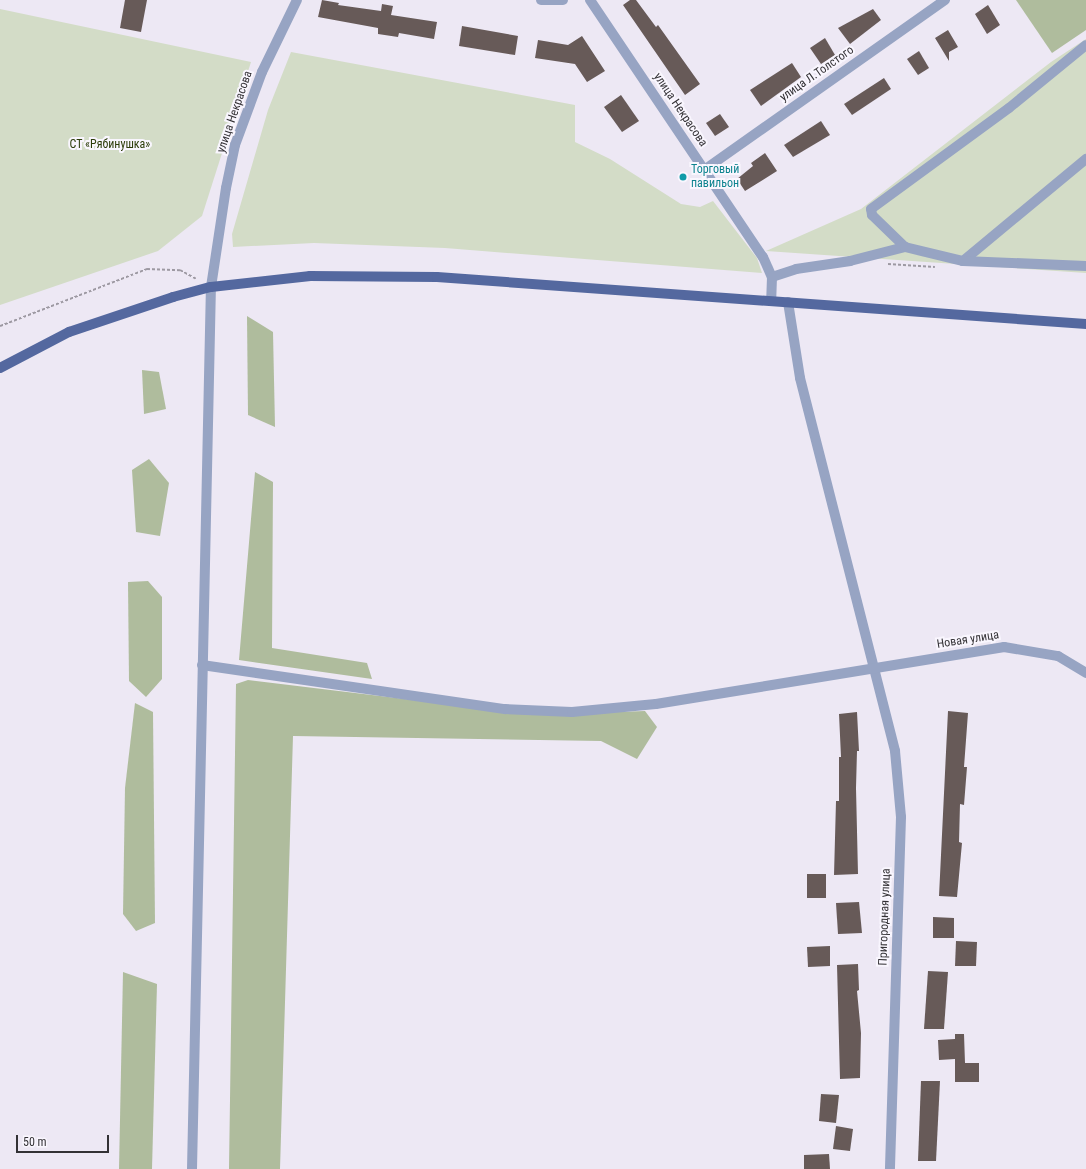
<!DOCTYPE html>
<html>
<head>
<meta charset="utf-8">
<style>
  body { margin:0 }
  #map { position:relative; width:1086px; height:1169px; overflow:hidden; background:#ede8f4; font-family:"Roboto Condensed",sans-serif }
  div>[style] { position:absolute }
  .green>* { inset:0; background:#d3dcc7 }
  .forest>* { inset:0; background:#afbc9d }
  .building>* { inset:0; background:#675a58 }
  .path>* { height:2px; margin-top:-1px; transform-origin:0; background:repeating-linear-gradient(90deg,#9d99a2 0 3px,transparent 0 5px) }
  .minor>* { height:10px; margin:-5px; padding:0 5px; transform-origin:5px; border-radius:5px; background:#97a4c3 }
  .major>* { height:10px; margin:-5px; padding:0 5px; transform-origin:5px; border-radius:5px; background:#54689f }
  .dots>* { width:11px; height:11px; translate:-50% -50%; box-sizing:border-box; border:2px solid #f9f6fe; border-radius:50% }
  span { translate:-50% -50%; white-space:nowrap; text-align:center; line-height:1.15; -webkit-text-stroke:4px #f9f6fe; paint-order:stroke }
  .street-label { font-size:12px; color:#333135 }
  .park-label { font-size:12px; color:#2d3d0a }
  .culture-label { font-size:12px; color:#0d838f }
  .left { translate:0 -50%; text-align:left }
  .scale { position:absolute; left:16px; top:1135px; width:93px; height:18px; box-sizing:border-box; border:2px solid #333135; border-top:0; padding-left:5px; font-size:12px; line-height:14px; white-space:nowrap; color:#333135; -webkit-text-stroke:3px #f9f6fe; paint-order:stroke }
</style>
</head>
<body>
<div id="map">
  <div class="green">
    <div style="clip-path:polygon(0 9px,251px 62px,202px 216px,158px 251px,0 305px)"></div>
    <div style="clip-path:polygon(1086px 39px,1086px 273px,766px 251px,861px 209px,1051px 62px)"></div>
    <div style="clip-path:polygon(291px 52px,575px 105px,575px 142px,610px 159px,681px 204px,700px 207px,713px 201px,757px 258px,762px 273px,445px 248px,314px 243px,233px 247px,232px 234px,268px 110px)"></div>
  </div>
  <div class="forest">
    <div style="clip-path:polygon(1016px 0,1086px 0,1086px 30px,1052px 53px)"></div>
    <div style="clip-path:polygon(247px 316px,273px 332px,275px 427px,248px 415px)"></div>
    <div style="clip-path:polygon(142px 370px,159px 372px,166px 409px,144px 414px)"></div>
    <div style="clip-path:polygon(149px 459px,169px 483px,160px 536px,136px 532px,132px 470px)"></div>
    <div style="clip-path:polygon(255px 472px,273px 482px,272px 648px,367px 663px,372px 679px,239px 660px)"></div>
    <div style="clip-path:polygon(148px 581px,162px 597px,162px 679px,146px 697px,129px 681px,128px 582px)"></div>
    <div style="clip-path:polygon(248px 680px,536px 715px,645px 711px,657px 727px,637px 759px,601px 741px,293px 736px,280px 1169px,229px 1169px,236px 684px)"></div>
    <div style="clip-path:polygon(135px 703px,153px 712px,155px 923px,136px 931px,123px 914px,125px 788px)"></div>
    <div style="clip-path:polygon(123px 972px,157px 984px,152px 1169px,119px 1169px)"></div>
  </div>
  <div class="building">
    <div style="clip-path:polygon(125px 0,147px 0,141px 32px,120px 28px)"></div>
    <div style="clip-path:polygon(322px 0,339px 3px,338px 5px,381px 11px,382px 4px,393px 6px,391px 15px,437px 22px,434px 39px,399px 33px,398px 37px,378px 34px,378px 28px,318px 17px)"></div>
    <div style="clip-path:polygon(630px 0,636px 0,656px 27px,658px 25px,700px 84px,685px 95px,623px 5px)"></div>
    <div style="clip-path:polygon(988px 5px,1000px 25px,987px 34px,975px 14px)"></div>
    <div style="clip-path:polygon(873px 9px,881px 20px,850px 44px,838px 28px)"></div>
    <div style="clip-path:polygon(462px 26px,518px 36px,515px 55px,459px 46px)"></div>
    <div style="clip-path:polygon(948px 30px,958px 47px,949px 52px,949px 61px,935px 38px)"></div>
    <div style="clip-path:polygon(582px 36px,605px 71px,587px 82px,575px 64px,535px 58px,538px 40px,568px 45px)"></div>
    <div style="clip-path:polygon(825px 38px,835px 55px,821px 64px,810px 48px)"></div>
    <div style="clip-path:polygon(919px 51px,929px 68px,918px 75px,907px 59px)"></div>
    <div style="clip-path:polygon(792px 63px,801px 77px,761px 106px,750px 90px)"></div>
    <div style="clip-path:polygon(884px 78px,891px 89px,852px 115px,844px 104px)"></div>
    <div style="clip-path:polygon(621px 95px,639px 121px,622px 132px,604px 107px)"></div>
    <div style="clip-path:polygon(720px 114px,729px 127px,715px 136px,706px 123px)"></div>
    <div style="clip-path:polygon(821px 121px,830px 135px,793px 157px,784px 145px)"></div>
    <div style="clip-path:polygon(765px 153px,777px 171px,745px 191px,737px 179px,753px 166px,751px 163px)"></div>
    <div style="clip-path:polygon(948px 711px,968px 713px,964px 767px,967px 767px,964px 805px,960px 804px,959px 842px,962px 843px,957px 897px,939px 896px)"></div>
    <div style="clip-path:polygon(857px 712px,859px 751px,857px 751px,856px 788px,858px 874px,834px 875px,836px 801px,839px 801px,839px 757px,841px 757px,839px 714px)"></div>
    <div style="clip-path:polygon(807px 874px,826px 874px,826px 898px,807px 898px)"></div>
    <div style="clip-path:polygon(859px 902px,862px 933px,838px 934px,836px 903px)"></div>
    <div style="clip-path:polygon(933px 917px,954px 918px,954px 938px,933px 938px)"></div>
    <div style="clip-path:polygon(956px 941px,977px 942px,976px 966px,955px 966px)"></div>
    <div style="clip-path:polygon(830px 946px,830px 966px,808px 967px,807px 947px)"></div>
    <div style="clip-path:polygon(858px 964px,859px 990px,857px 991px,861px 1033px,860px 1078px,840px 1079px,837px 965px)"></div>
    <div style="clip-path:polygon(928px 971px,948px 972px,944px 1029px,924px 1029px)"></div>
    <div style="clip-path:polygon(955px 1034px,964px 1034px,965px 1063px,979px 1063px,979px 1082px,955px 1082px,955px 1059px,939px 1060px,938px 1040px,955px 1039px)"></div>
    <div style="clip-path:polygon(921px 1081px,940px 1081px,936px 1161px,918px 1161px)"></div>
    <div style="clip-path:polygon(821px 1094px,839px 1095px,836px 1123px,819px 1121px)"></div>
    <div style="clip-path:polygon(836px 1126px,853px 1129px,850px 1151px,833px 1149px)"></div>
    <div style="clip-path:polygon(829px 1154px,830px 1169px,804px 1169px,804px 1155px)"></div>
  </div>
  <div class="path">
    <div style="left:888px;top:264px;width:47px;rotate:3.7deg"></div>
    <div style="left:0;top:326px;width:158px;rotate:-21.2deg"></div>
    <div style="left:147px;top:269px;width:33px;rotate:2deg"></div>
    <div style="left:180px;top:270px;width:18px;rotate:29deg"></div>
  </div>
  <div class="minor">
    <div style="left:541px;top:0;width:22px"></div>
    <div style="left:590px;top:0;width:310px;rotate:56.1deg"></div>
    <div style="left:763px;top:257px;width:22px;rotate:66deg"></div>
    <div style="left:772px;top:277px;width:24px;rotate:92deg"></div>
    <div style="left:704px;top:170px;width:295px;rotate:-35.2deg"></div>
    <div style="left:905px;top:247px;width:46px;rotate:-135.9deg"></div>
    <div style="left:872px;top:215px;width:6px;rotate:-99deg"></div>
    <div style="left:871px;top:209px;width:171px;rotate:-36.2deg"></div>
    <div style="left:1009px;top:108px;width:99px;rotate:-39.3deg"></div>
    <div style="left:963px;top:261px;width:160px;rotate:-39.7deg"></div>
    <div style="left:772px;top:277px;width:25px;rotate:-18deg"></div>
    <div style="left:796px;top:269px;width:55px;rotate:-8.4deg"></div>
    <div style="left:850px;top:261px;width:57px;rotate:-14.3deg"></div>
    <div style="left:905px;top:247px;width:60px;rotate:13.6deg"></div>
    <div style="left:963px;top:261px;width:123px;rotate:2.3deg"></div>
    <div style="left:788px;top:302px;width:77px;rotate:81deg"></div>
    <div style="left:800px;top:378px;width:385px;rotate:75.7deg"></div>
    <div style="left:895px;top:751px;width:66px;rotate:84.8deg"></div>
    <div style="left:901px;top:817px;width:352px;rotate:91.8deg"></div>
    <div style="left:202px;top:665px;width:306px;rotate:8.3deg"></div>
    <div style="left:505px;top:709px;width:67px;rotate:2.6deg"></div>
    <div style="left:572px;top:712px;width:84px;rotate:-5.4deg"></div>
    <div style="left:656px;top:704px;width:353px;rotate:-9.3deg"></div>
    <div style="left:1004px;top:647px;width:55px;rotate:9.5deg"></div>
    <div style="left:1058px;top:656px;width:33px;rotate:31deg"></div>
    <div style="left:192px;top:1169px;width:882px;rotate:-88.77deg"></div>
    <div style="left:211px;top:287px;width:100px;rotate:-81.4deg"></div>
    <div style="left:226px;top:188px;width:44px;rotate:-78.2deg"></div>
    <div style="left:235px;top:145px;width:78px;rotate:-69.7deg"></div>
    <div style="left:262px;top:72px;width:80px;rotate:-64.1deg"></div>
  </div>
  <div class="major">
    <div style="left:0;top:368px;width:78px;rotate:-27.6deg"></div>
    <div style="left:69px;top:332px;width:110px;rotate:-18.6deg"></div>
    <div style="left:173px;top:297px;width:39px;rotate:-15deg"></div>
    <div style="left:211px;top:287px;width:100px;rotate:-6.3deg"></div>
    <div style="left:310px;top:276px;width:127px;rotate:0.5deg"></div>
    <div style="left:437px;top:277px;width:651px;rotate:4.14deg"></div>
  </div>
  <div class="dots">
    <div style="left:683px;top:177px;background:#0f9aa8"></div>
  </div>
  <div class="street-label">
    <span style="left:817px;top:74px;rotate:-35deg">улица Л.Толстого</span>
    <span style="left:680px;top:110px;rotate:56deg">улица Некрасова</span>
    <span style="left:235px;top:112px;rotate:-71deg">улица Некрасова</span>
    <span style="left:968px;top:640px;rotate:-9deg">Новая улица</span>
    <span style="left:885px;top:917px;rotate:-88deg">Пригородная улица</span>
  </div>
  <div class="park-label">
    <span style="left:110px;top:145px">СТ «Рябинушка»</span>
  </div>
  <div class="culture-label">
    <span class="left" style="left:691px;top:177px">Торговый<br>павильон</span>
  </div>
  <div class="scale">50 m</div>
</div>
</body>
</html>
